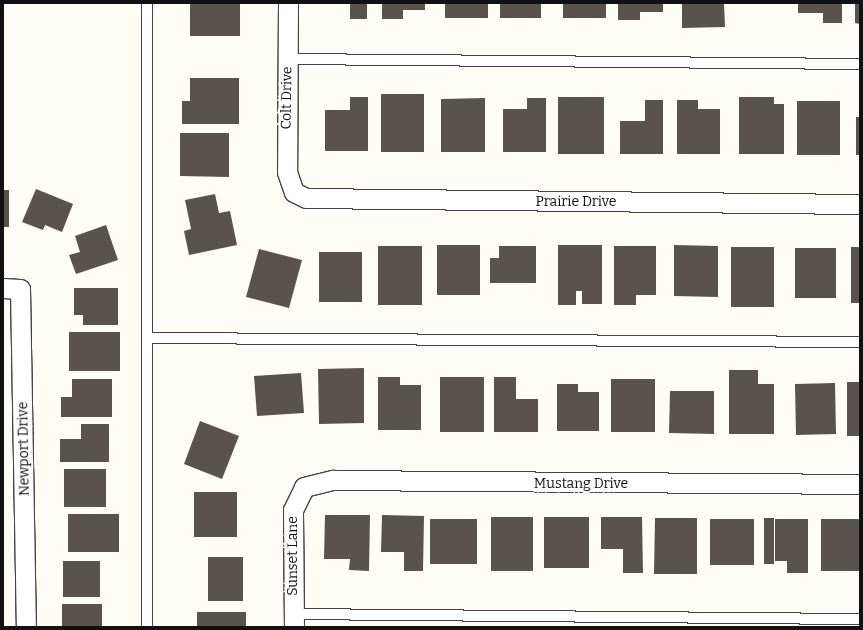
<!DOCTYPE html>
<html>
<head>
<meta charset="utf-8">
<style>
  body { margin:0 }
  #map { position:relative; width:863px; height:630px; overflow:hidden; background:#fffdf5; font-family:Bitter,serif }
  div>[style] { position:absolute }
  .building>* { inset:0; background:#5a524d }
  .roads { filter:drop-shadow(1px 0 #444) drop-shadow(-1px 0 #444) drop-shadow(0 1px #444) drop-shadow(0 -1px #444) }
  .lane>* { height:10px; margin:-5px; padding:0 5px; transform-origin:5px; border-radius:5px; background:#fff }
  .street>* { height:19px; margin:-9.5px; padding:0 9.5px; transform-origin:9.5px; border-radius:9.5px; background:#fff }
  span { translate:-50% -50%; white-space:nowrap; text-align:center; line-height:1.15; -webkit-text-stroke:4px #fff; paint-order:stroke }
  .street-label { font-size:14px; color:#111 }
  .frame { position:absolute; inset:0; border:4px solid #111; pointer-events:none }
</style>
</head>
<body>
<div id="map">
  <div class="building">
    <div style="clip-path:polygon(190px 3px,240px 3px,240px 36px,190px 36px)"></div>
    <div style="clip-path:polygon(350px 3px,367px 3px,367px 19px,350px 19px)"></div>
    <div style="clip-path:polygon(382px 3px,425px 3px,425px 10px,403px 10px,403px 19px,382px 19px)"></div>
    <div style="clip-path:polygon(445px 3px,488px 3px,488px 18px,445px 18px)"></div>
    <div style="clip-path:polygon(500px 3px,541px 3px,541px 18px,500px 18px)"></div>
    <div style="clip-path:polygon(563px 3px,606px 3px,606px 18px,563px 18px)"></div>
    <div style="clip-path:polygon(618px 3px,663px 3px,663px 12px,640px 12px,640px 20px,618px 20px)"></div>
    <div style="clip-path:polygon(682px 3px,724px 3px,725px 27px,682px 28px)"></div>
    <div style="clip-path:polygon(798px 3px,842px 3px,842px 23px,823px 23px,823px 13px,798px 13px)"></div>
    <div style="clip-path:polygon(855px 3px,860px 3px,860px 24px,855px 23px)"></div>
    <div style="clip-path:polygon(190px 78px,239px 78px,239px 124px,182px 124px,182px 101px,190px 101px)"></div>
    <div style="clip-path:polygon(381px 94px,424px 94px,424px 152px,381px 152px)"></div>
    <div style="clip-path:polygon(350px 97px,368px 97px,368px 151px,325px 151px,325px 110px,350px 110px)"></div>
    <div style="clip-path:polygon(558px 97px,604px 97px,604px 154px,558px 154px)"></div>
    <div style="clip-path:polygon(739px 97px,774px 97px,774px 104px,784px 104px,784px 154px,739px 154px)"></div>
    <div style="clip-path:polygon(485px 98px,485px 152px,441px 152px,441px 99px)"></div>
    <div style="clip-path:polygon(527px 98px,546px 98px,546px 152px,503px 152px,503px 109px,527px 109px)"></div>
    <div style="clip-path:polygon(645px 100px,663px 100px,663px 154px,620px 154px,620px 121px,645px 121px)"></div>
    <div style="clip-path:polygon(677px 100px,698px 100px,698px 109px,720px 109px,720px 154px,677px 154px)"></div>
    <div style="clip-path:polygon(797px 101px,840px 101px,840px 155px,797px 155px)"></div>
    <div style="clip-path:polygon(856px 117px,860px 117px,860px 155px,856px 155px)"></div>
    <div style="clip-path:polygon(180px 133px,229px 133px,229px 177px,180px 176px)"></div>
    <div style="clip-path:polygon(36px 189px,73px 204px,62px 232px,45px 225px,43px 230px,22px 222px)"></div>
    <div style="clip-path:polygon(3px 190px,9px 190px,9px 227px,3px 227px)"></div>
    <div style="clip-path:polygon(215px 194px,219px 213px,230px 211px,237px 245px,189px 255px,184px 231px,191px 229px,185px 200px)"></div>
    <div style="clip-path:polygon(106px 225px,118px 260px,76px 274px,69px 255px,80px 252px,75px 236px)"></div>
    <div style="clip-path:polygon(437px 245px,480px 245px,480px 295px,437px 295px)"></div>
    <div style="clip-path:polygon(558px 245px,602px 245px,602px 304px,582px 304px,582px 291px,576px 291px,576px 305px,558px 305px)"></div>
    <div style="clip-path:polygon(674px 245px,718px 246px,718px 297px,674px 296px)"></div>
    <div style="clip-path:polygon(378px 246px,422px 246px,422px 305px,378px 305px)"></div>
    <div style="clip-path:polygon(499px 246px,536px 246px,536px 283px,490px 283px,490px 258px,499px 258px)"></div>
    <div style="clip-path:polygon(614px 246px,656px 246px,656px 295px,636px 295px,636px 305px,614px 305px)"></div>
    <div style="clip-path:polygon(731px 247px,774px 247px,774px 307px,731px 307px)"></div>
    <div style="clip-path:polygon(851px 247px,860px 247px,860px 303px,851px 303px)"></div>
    <div style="clip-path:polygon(795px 248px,836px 248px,836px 298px,795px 298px)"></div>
    <div style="clip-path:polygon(259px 249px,302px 260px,289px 308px,246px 297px)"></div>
    <div style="clip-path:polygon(319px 252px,362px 252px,362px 302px,319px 302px)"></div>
    <div style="clip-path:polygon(74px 288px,118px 288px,118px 325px,83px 325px,83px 315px,74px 315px)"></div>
    <div style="clip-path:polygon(69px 332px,120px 332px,120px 371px,69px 371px)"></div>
    <div style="clip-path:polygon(364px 368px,364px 423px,319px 424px,318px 369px)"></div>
    <div style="clip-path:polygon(729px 370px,758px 370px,758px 384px,774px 384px,774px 434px,729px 434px)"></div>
    <div style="clip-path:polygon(301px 373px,304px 413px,257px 416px,254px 376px)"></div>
    <div style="clip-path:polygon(378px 377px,400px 377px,400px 385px,421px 385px,421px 430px,378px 430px)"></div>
    <div style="clip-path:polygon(440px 377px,484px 377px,484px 432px,440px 432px)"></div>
    <div style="clip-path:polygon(494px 377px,516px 377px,516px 399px,538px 399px,538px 432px,494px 432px)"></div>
    <div style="clip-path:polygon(72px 379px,112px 379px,112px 417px,61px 417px,61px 397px,72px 397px)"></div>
    <div style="clip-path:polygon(611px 379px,655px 379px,655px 432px,611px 432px)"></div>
    <div style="clip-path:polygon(847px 382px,860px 382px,860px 436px,847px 436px)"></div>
    <div style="clip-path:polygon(835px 383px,836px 434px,796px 435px,795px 384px)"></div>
    <div style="clip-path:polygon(557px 384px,578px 384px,578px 392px,599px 392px,599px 431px,557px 431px)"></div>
    <div style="clip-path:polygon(670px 391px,714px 391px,714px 434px,669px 433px)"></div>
    <div style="clip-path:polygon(200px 421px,239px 436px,222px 479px,184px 464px)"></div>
    <div style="clip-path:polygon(81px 424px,109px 424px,109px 462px,60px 462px,60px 439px,81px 439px)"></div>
    <div style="clip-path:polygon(64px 469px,106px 469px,106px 507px,64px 507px)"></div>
    <div style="clip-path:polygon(194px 492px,237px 492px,237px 537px,194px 537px)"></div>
    <div style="clip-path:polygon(68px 514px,119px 514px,119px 552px,68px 552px)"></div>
    <div style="clip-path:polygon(325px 515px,370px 515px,369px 571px,349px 570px,350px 559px,324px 559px)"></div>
    <div style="clip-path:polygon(382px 515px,424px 516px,423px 571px,404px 571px,404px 552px,381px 552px)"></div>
    <div style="clip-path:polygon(491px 517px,533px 517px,533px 571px,491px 571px)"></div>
    <div style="clip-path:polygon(544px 517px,589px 517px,589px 568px,544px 568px)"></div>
    <div style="clip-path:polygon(601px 517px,642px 517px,643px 573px,623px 573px,623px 549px,601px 549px)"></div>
    <div style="clip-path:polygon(655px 518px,697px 518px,697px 574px,654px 574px)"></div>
    <div style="clip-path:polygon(764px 518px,774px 518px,774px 564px,764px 564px)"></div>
    <div style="clip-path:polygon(430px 519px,477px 519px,477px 564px,430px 564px)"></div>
    <div style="clip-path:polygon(710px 519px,754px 519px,754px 565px,710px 565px)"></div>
    <div style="clip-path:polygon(775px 519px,808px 519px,808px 573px,787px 573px,787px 561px,775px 561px)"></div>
    <div style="clip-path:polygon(821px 519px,860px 519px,860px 571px,821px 571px)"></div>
    <div style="clip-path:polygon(208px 557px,243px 557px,243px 601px,208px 601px)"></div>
    <div style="clip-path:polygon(63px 561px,100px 561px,100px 597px,63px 597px)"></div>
    <div style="clip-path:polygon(62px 604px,102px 604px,102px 627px,62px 627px)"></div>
    <div style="clip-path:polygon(197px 612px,246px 612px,246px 627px,197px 627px)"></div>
  </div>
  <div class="roads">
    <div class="lane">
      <div style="left:147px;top:3px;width:624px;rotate:90deg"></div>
      <div style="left:288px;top:59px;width:572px;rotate:0.5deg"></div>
      <div style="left:147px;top:338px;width:713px;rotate:0.32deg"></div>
      <div style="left:294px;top:614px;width:566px;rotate:0.51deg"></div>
    </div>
    <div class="street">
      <div style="left:288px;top:3px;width:169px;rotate:90.3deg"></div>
      <div style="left:287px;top:172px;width:21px;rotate:71deg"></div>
      <div style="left:294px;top:192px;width:13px;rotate:27deg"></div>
      <div style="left:306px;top:198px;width:554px;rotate:0.62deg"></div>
      <div style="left:3px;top:288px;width:17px;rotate:3deg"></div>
      <div style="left:20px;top:289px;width:338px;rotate:89deg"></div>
      <div style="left:294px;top:627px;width:117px;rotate:-90.5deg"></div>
      <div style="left:293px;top:510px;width:25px;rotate:-64deg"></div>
      <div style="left:304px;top:487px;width:30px;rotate:-14deg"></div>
      <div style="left:333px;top:480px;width:527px;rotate:0.43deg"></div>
    </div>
  </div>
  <div class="street-label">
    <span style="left:287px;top:98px;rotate:-89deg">Colt Drive</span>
    <span style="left:576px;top:202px">Prairie Drive</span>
    <span style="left:24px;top:449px;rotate:-91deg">Newport Drive</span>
    <span style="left:581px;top:484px">Mustang Drive</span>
    <span style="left:293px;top:556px;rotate:-90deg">Sunset Lane</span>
  </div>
  <div class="frame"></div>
</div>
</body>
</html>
